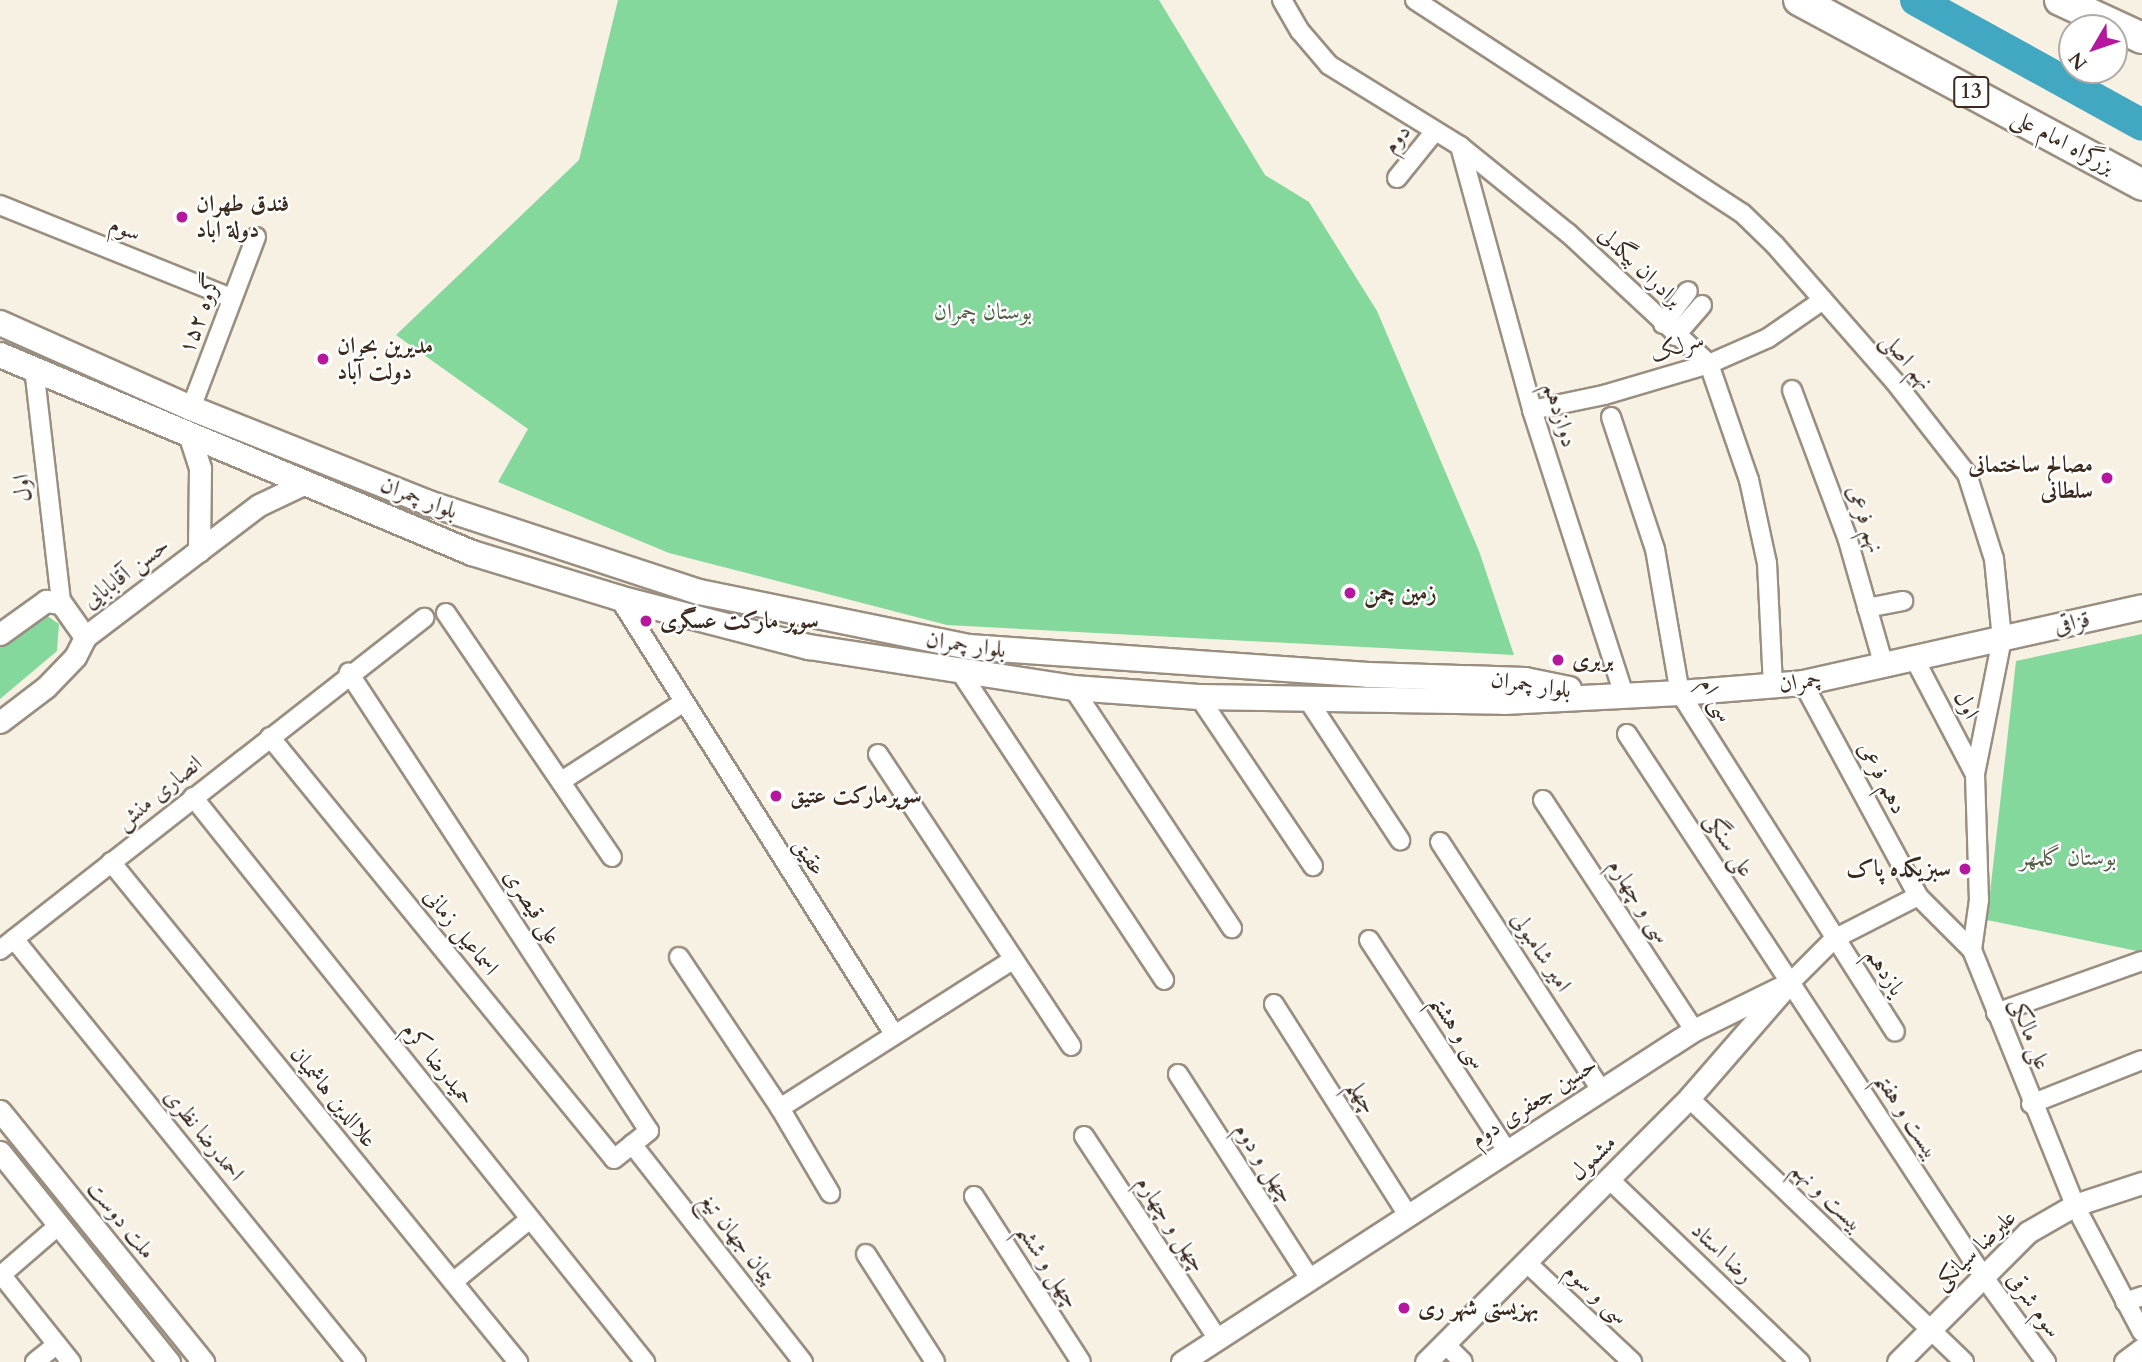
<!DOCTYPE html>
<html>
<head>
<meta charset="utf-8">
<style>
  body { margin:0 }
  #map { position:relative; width:2142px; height:1362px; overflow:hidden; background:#f7f1e3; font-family:Cardo,Amiri,serif }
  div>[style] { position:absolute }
  .green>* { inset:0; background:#84d89b }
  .river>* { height:32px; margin:-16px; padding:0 16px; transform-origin:16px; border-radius:16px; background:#42a8c2 }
  .roads { filter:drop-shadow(2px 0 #998e80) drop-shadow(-2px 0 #998e80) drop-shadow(0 2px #998e80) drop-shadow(0 -2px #998e80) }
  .minor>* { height:18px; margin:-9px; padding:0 9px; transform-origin:9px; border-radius:9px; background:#fff }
  .tertiary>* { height:21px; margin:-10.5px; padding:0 10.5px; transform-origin:10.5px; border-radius:10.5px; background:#fff }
  .secondary>* { height:24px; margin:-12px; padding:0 12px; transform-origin:12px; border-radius:12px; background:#fff }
  .trunk>* { height:30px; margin:-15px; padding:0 15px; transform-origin:15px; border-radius:15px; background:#fff }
  .dots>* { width:19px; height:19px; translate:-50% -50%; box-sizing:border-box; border:4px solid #fff; border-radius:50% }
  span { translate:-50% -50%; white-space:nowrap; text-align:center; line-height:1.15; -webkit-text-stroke:5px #fff; paint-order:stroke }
  .shield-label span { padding:2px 5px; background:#fff; border:2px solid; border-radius:5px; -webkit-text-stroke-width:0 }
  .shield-label { font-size:21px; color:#3b2a1e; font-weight:700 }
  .street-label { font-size:23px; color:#3b2a1e }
  .poi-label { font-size:23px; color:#3b2a1e; font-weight:700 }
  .left { translate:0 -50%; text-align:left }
  .right { translate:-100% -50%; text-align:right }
  .park-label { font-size:23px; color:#515e44 }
  .north { position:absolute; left:2058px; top:14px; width:70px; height:70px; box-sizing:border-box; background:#fff; border:2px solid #b1aaa5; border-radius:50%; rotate:231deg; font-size:19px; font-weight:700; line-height:28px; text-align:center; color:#3b2a1e }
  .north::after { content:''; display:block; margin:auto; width:24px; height:32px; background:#b5179e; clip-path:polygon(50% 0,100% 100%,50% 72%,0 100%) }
</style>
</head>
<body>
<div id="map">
  <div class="green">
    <div style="clip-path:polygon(618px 0,1159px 0,1265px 175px,1309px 202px,1377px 311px,1479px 551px,1514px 655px,947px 625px,669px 553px,498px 482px,528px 429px,396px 335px,579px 160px)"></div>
    <div style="clip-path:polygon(43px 613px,59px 624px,57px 651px,0 699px,0 643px)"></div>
    <div style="clip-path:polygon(2142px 634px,2142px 952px,1987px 920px,2016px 661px)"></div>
  </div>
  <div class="river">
    <div style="left:1916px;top:0;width:258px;rotate:28.9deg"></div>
  </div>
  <div class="roads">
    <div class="minor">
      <div style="left:1282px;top:0;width:36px;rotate:60deg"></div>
      <div style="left:1300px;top:31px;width:45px;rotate:49.5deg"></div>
      <div style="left:1329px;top:65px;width:154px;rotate:31.7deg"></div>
      <div style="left:1460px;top:146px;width:139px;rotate:38.9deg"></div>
      <div style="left:1568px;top:233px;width:192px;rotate:42.9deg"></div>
      <div style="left:1709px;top:364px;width:123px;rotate:71deg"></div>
      <div style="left:1749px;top:480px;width:85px;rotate:77.8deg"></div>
      <div style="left:1767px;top:563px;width:123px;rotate:87.2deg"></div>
      <div style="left:1415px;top:0;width:390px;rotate:33.1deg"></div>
      <div style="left:1742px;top:213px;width:46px;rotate:44.1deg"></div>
      <div style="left:1775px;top:245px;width:182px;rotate:48.8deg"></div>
      <div style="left:1895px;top:382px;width:117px;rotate:52deg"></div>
      <div style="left:1967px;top:474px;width:89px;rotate:72.4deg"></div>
      <div style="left:1994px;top:559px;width:80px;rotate:84.3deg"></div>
      <div style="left:2002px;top:639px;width:138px;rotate:101.3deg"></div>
      <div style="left:1975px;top:774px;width:126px;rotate:88.2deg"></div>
      <div style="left:1979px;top:900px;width:50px;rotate:98deg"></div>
      <div style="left:1460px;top:146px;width:274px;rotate:74.7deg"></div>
      <div style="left:1532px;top:410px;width:299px;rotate:72.1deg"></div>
      <div style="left:1397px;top:178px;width:60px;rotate:-51deg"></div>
      <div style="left:0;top:205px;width:249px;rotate:21.9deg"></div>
      <div style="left:1663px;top:324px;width:41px;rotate:-52.9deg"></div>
      <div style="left:1675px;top:336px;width:41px;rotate:-48.9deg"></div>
      <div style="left:34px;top:368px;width:237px;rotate:83.4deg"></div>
      <div style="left:1792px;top:390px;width:157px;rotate:69.5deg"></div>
      <div style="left:1847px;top:537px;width:134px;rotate:74deg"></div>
      <div style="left:191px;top:408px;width:183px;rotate:-69.2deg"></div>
      <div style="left:1532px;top:410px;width:74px;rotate:-11.8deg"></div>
      <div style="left:1604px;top:395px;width:109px;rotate:-16.4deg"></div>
      <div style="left:1709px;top:364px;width:64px;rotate:-23.8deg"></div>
      <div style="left:1768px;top:338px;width:67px;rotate:-34.6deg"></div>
      <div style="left:1611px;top:417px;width:139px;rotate:71.6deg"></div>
      <div style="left:1655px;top:549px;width:146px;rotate:80.2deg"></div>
      <div style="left:1680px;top:693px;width:401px;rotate:57.6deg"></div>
      <div style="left:619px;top:598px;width:515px;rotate:57.76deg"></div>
      <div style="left:1867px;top:608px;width:37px;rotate:-11deg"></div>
      <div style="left:446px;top:613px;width:295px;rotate:55.8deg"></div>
      <div style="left:1914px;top:658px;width:131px;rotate:62.3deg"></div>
      <div style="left:961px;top:673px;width:368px;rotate:56.5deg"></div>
      <div style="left:1803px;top:683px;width:242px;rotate:61.6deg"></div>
      <div style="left:1918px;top:896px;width:76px;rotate:45deg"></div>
      <div style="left:1972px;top:950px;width:275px;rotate:68deg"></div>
      <div style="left:1073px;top:688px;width:288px;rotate:56.5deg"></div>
      <div style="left:1199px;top:697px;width:204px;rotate:56deg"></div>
      <div style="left:1308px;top:700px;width:168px;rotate:56.7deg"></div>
      <div style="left:1627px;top:734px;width:648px;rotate:56.7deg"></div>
      <div style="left:1983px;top:1276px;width:107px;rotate:53.8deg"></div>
      <div style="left:270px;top:737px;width:544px;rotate:50.81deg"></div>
      <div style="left:614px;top:1159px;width:45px;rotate:-38.7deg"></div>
      <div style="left:649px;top:1131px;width:548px;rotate:-123.23deg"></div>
      <div style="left:878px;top:754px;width:350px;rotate:56.5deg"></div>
      <div style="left:563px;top:780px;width:140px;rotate:-32.8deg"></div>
      <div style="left:193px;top:797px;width:724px;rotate:51.34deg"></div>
      <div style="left:1543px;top:800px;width:275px;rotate:56.7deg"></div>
      <div style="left:1440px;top:842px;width:296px;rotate:57deg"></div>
      <div style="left:111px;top:862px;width:645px;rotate:50.85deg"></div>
      <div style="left:14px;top:939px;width:544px;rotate:51.04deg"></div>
      <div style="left:1369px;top:940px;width:252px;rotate:56.8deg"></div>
      <div style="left:0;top:950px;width:539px;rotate:-38.06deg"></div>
      <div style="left:679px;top:957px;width:182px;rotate:56.2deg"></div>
      <div style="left:780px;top:1108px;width:99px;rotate:59.5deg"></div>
      <div style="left:1790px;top:983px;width:62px;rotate:-45deg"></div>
      <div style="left:1834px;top:939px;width:94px;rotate:-27.1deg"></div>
      <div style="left:1274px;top:1004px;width:250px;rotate:57.6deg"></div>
      <div style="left:1996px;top:1013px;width:155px;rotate:-19.6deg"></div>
      <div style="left:1178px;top:1074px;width:244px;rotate:57.2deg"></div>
      <div style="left:1689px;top:1098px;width:381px;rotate:43.8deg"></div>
      <div style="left:2031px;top:1104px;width:119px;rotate:-21.6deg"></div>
      <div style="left:780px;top:1108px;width:277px;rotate:-32.5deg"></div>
      <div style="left:1084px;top:1136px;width:243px;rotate:56.6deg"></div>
      <div style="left:632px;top:1144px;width:277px;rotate:51.9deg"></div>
      <div style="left:1609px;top:1179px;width:265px;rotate:43.8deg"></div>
      <div style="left:974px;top:1196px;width:197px;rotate:57.2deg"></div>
      <div style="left:2081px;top:1217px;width:130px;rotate:62.1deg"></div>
      <div style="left:866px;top:1254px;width:128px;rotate:57.4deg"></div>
      <div style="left:1526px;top:1262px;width:146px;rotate:43.3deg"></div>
      <div style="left:0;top:1273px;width:114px;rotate:51.4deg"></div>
      <div style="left:0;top:1276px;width:78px;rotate:-40.8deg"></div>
      <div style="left:453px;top:1282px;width:99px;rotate:-39.3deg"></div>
      <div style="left:2125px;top:1302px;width:18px;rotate:-19deg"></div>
      <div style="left:1445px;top:1344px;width:25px;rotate:45deg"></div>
      <div style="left:35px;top:1362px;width:28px;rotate:-39deg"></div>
    </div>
    <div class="tertiary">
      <div style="left:189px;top:434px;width:36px;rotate:72deg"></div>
      <div style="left:200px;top:468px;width:83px;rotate:90.7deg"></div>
      <div style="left:0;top:634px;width:57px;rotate:-35.7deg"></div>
      <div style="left:46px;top:601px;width:15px;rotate:8deg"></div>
      <div style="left:61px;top:603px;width:42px;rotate:54.8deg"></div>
      <div style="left:0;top:722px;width:58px;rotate:-37.3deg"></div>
      <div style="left:46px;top:687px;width:42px;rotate:-46deg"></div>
      <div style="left:75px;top:657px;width:22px;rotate:-63deg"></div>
      <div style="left:85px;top:637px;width:218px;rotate:-37.2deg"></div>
      <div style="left:259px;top:505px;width:49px;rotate:-25.5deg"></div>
      <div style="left:0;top:1111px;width:323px;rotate:51deg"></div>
      <div style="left:0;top:1152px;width:270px;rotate:51.2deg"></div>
      <div style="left:1182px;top:1362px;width:610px;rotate:-32.96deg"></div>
      <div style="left:1694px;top:1030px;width:107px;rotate:-26.1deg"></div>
      <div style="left:1426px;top:1362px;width:373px;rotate:-45.1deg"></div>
      <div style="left:1689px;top:1098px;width:143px;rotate:-49deg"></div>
      <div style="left:1898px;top:1362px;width:184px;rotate:-45deg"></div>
      <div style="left:2028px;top:1232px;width:54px;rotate:-29.9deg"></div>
      <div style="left:2075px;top:1205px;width:71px;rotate:-18.2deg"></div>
      <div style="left:2125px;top:1362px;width:21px;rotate:-37deg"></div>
    </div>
    <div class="secondary">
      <div style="left:0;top:323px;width:209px;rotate:24deg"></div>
      <div style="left:191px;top:408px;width:255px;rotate:21.8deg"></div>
      <div style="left:428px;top:503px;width:285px;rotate:18.2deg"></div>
      <div style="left:699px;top:592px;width:276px;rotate:11.5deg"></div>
      <div style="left:969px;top:647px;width:400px;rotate:4deg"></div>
      <div style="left:1368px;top:675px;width:157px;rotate:1.8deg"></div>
      <div style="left:1525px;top:680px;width:45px;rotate:11.6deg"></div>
      <div style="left:0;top:355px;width:512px;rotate:22.76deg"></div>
      <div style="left:472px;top:553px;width:154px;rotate:17deg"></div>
      <div style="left:619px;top:598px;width:196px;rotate:14.5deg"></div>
      <div style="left:809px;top:647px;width:267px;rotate:8.8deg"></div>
      <div style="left:1073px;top:688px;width:126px;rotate:4.1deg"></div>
      <div style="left:1199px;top:697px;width:305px;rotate:0.9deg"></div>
      <div style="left:1504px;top:702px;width:176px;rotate:-2.9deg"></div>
      <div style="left:1680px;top:693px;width:123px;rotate:-4.6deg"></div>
      <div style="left:1803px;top:683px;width:347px;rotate:-12.6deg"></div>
    </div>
    <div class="trunk">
      <div style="left:1799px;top:0;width:390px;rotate:28.3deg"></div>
      <div style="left:2060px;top:0;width:90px;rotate:24.9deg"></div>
    </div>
  </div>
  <div class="dots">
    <div style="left:182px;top:217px;background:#b5179e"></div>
    <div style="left:323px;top:359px;background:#b5179e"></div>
    <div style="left:2107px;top:478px;background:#b5179e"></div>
    <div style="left:1350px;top:593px;background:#b5179e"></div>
    <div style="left:646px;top:621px;background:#b5179e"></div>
    <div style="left:1558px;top:660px;background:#b5179e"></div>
    <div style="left:776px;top:796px;background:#b5179e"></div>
    <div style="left:1965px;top:869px;background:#b5179e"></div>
    <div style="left:1404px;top:1308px;background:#b5179e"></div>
  </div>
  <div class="shield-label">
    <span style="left:1971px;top:92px">13</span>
  </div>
  <div class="street-label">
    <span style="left:1397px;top:139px;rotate:-51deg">دوم</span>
    <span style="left:2063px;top:142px;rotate:28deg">بزرگراه امام علی</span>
    <span style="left:125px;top:229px;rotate:22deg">سوم</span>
    <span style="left:1640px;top:267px;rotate:44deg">برادران بیگدلی</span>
    <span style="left:200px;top:314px;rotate:-70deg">گروه ۱۵۲</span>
    <span style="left:1677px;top:347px;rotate:-18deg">سرلک</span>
    <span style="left:1907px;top:361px;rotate:50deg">نهم اصلی</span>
    <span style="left:1560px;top:415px;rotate:73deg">دوازدهم</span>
    <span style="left:23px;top:488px;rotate:-97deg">اول</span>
    <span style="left:419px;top:498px;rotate:21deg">بلوار چمران</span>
    <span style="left:1865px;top:519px;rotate:71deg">نهم فرعی</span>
    <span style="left:126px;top:573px;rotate:-37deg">حسن آقابابایی</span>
    <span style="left:2072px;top:623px;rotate:-13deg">قزاقی</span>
    <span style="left:966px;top:645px;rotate:8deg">بلوار چمران</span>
    <span style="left:1800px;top:682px;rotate:-9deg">چمران</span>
    <span style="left:1531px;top:685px;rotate:8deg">بلوار چمران</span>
    <span style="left:1716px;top:700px;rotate:62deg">سی ام</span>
    <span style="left:1966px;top:705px;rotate:62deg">اول</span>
    <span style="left:1882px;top:778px;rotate:62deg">دهم فرعی</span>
    <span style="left:159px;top:793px;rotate:-39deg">انصاری منش</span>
    <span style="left:1729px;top:845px;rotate:57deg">علی سنگی</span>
    <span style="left:809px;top:857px;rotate:57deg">عقیق</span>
    <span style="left:1639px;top:901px;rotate:57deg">سی و چهارم</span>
    <span style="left:532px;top:907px;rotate:57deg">علی قیصری</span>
    <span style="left:461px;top:932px;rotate:51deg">اسماعیل زمانی</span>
    <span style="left:1541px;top:952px;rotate:57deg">امیر شامبولی</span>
    <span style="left:1885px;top:972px;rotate:57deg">یازدهم</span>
    <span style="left:1458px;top:1032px;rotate:57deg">سی و هشتم</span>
    <span style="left:2030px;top:1034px;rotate:69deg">علی مالکی</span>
    <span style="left:438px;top:1064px;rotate:51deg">حمیدرضا کرم</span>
    <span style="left:333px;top:1097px;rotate:51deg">علاالدین هاشمیان</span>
    <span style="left:1362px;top:1097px;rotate:58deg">چهلم</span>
    <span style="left:1534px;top:1102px;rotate:-33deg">حسین جعفری دوم</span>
    <span style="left:1907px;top:1116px;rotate:57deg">بیست و هفتم</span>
    <span style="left:204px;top:1135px;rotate:51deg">احمدرضا نظری</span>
    <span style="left:1593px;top:1158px;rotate:-45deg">مشمول</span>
    <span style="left:1264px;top:1163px;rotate:57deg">چهل و دوم</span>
    <span style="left:1827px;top:1197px;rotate:44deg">بیست و نهم</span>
    <span style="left:121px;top:1220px;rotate:51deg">ملت دوست</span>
    <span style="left:1171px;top:1224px;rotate:57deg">چهل و چهارم</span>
    <span style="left:737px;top:1238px;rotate:52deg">پیمان جهان تیغ</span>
    <span style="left:1975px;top:1250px;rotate:-44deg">علیرضا سیانکی</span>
    <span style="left:1722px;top:1253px;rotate:44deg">رضا استاد</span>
    <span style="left:1048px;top:1266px;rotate:57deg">چهل و ششم</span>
    <span style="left:1596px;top:1294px;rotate:43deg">سی و سوم</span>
    <span style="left:2034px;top:1305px;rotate:54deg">سوم شرقی</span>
  </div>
  <div class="poi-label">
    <span class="left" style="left:196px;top:217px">فندق طهران<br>دولة اباد</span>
    <span class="left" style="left:337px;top:359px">مدیرین بحران<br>دولت آباد</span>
    <span class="right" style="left:2093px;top:478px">مصالح ساختمانی<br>سلطانی</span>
    <span class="left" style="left:1364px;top:593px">زمین چمن</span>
    <span class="left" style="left:660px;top:621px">سوپر مارکت عسگری</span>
    <span class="left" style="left:1572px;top:660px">بربری</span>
    <span class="left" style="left:790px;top:796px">سوپرمارکت عتیق</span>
    <span class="right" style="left:1951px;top:869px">سبزیکده پاک</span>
    <span class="left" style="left:1418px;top:1308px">بهزیستی شهر ری</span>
  </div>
  <div class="park-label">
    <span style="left:983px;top:312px">بوستان چمران</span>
    <span style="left:2068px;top:858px">بوستان گلمهر</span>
  </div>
  <div class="north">N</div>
</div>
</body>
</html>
